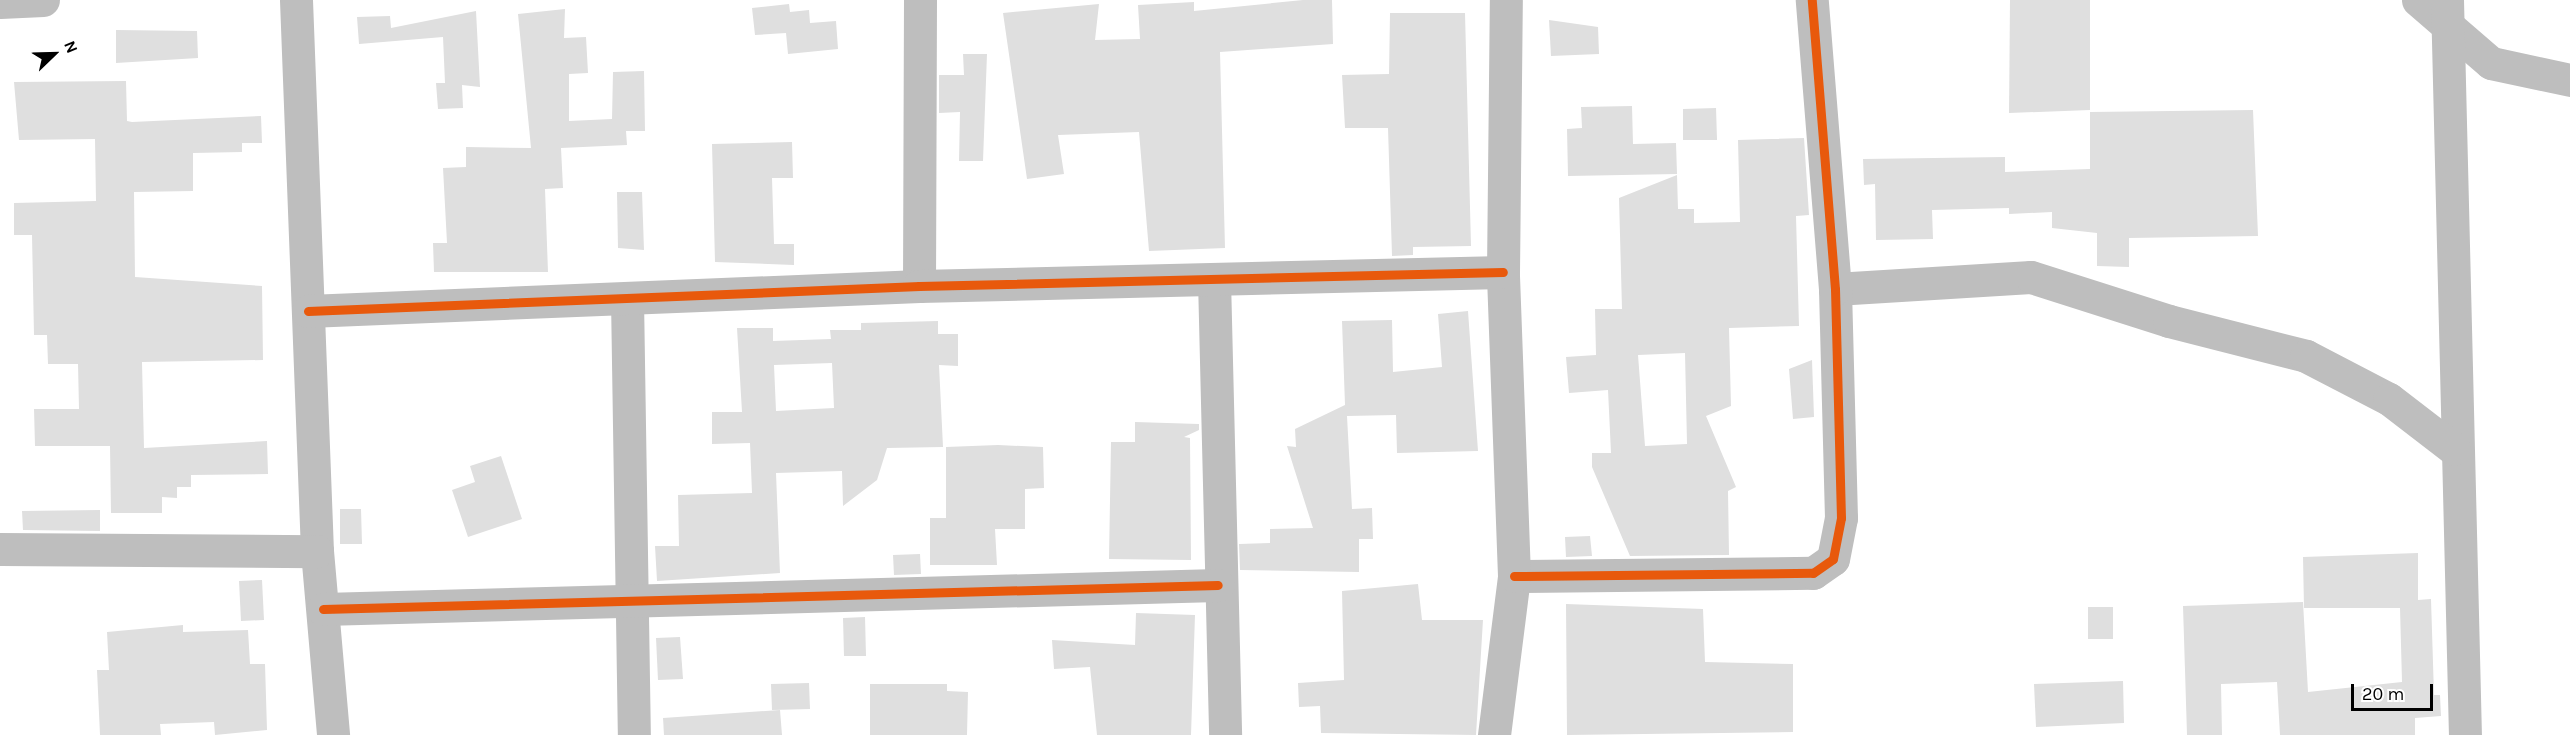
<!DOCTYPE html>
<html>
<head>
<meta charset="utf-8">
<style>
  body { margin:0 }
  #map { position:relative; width:2570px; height:735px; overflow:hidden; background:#fff; font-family:Karla,sans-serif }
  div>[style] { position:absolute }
  .building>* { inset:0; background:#dfdfdf }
  .minor>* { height:33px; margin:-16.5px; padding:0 16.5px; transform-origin:16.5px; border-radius:16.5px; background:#bebebe }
  .cycleway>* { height:9px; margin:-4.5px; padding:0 4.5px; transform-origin:4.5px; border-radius:4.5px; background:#e8590c }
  span { translate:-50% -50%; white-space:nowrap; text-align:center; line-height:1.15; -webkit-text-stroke:4.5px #fff; paint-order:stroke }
  .north { position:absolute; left:24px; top:24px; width:60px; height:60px; -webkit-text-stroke:4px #fff; paint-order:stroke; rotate:67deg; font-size:16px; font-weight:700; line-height:24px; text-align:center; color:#000 }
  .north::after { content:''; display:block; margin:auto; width:21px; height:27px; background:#000; clip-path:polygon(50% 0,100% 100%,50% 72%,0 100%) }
  .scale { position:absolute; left:2351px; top:684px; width:82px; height:27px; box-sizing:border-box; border:3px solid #000; border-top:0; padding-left:8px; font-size:18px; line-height:21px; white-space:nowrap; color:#000; -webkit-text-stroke:4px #fff; paint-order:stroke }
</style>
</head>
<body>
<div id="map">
  <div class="building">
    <div style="clip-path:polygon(1303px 0,1332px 0,1333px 44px,1220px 52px,1225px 248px,1149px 251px,1139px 132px,1058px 135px,1064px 174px,1027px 179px,1003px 13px,1099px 4px,1095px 40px,1140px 39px,1138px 5px,1194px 2px,1194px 11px)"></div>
    <div style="clip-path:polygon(2010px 0,2090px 0,2090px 110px,2009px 113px)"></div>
    <div style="clip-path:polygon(789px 4px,790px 12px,809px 10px,810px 23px,836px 21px,838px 49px,788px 54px,786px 33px,755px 35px,752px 8px)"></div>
    <div style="clip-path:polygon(565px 9px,564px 38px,586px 37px,588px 73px,569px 74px,569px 121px,612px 119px,613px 72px,644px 71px,645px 131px,626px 131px,627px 145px,561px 148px,563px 188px,545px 189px,548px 272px,434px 272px,433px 243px,447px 243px,443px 168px,466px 167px,466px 147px,531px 148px,518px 14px)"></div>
    <div style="clip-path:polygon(476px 11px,480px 87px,462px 85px,463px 108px,438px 109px,436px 83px,445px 83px,443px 37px,359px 44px,357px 17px,390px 16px,391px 28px)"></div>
    <div style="clip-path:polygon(1390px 13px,1465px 13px,1471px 246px,1413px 247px,1413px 255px,1392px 256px,1388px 128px,1345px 128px,1342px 75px,1389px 74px)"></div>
    <div style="clip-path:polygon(1549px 20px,1598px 27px,1599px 54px,1551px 56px)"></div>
    <div style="clip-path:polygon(116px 30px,197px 31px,198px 58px,116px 63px)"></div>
    <div style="clip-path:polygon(963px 54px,987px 54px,983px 161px,959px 161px,960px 112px,939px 113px,939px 75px,964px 75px)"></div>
    <div style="clip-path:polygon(126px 81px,127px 121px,132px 122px,261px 116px,262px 143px,242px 143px,242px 152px,193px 153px,193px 191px,134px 192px,135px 277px,262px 286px,263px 360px,142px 362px,144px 448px,267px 441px,268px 474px,191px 475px,191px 487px,177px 487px,177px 498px,162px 497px,162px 513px,111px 513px,110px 446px,35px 446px,34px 409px,79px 409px,78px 364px,48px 364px,47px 335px,34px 335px,32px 235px,14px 235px,14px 203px,96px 201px,95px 139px,19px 140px,14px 82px)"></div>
    <div style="clip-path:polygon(1632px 106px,1633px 144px,1676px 143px,1677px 174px,1568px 176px,1567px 129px,1582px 128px,1581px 107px)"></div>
    <div style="clip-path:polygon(1716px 108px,1717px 140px,1683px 140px,1683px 109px)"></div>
    <div style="clip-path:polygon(2253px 110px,2258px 236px,2129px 238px,2129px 267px,2097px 266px,2097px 233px,2052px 228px,2052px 212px,2009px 214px,2009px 208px,1932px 210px,1933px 239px,1876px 240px,1875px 184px,1864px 185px,1863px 159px,2005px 157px,2005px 172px,2090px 169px,2090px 112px)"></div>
    <div style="clip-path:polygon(evenodd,1804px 138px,1809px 215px,1796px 216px,1799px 326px,1729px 328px,1731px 406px,1706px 416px,1736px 487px,1728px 491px,1729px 555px,1630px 556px,1592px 467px,1592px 453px,1611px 453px,1608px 390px,1569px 393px,1566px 357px,1596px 355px,1595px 309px,1622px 309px,1619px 198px,1677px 175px,1678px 209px,1694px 209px,1694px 223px,1740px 222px,1738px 140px,1804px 138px,1685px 353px,1687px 444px,1645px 446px,1638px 355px,1685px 353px)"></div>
    <div style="clip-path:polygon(792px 142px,793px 178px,772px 178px,774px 244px,794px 244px,794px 265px,715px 262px,712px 144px)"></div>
    <div style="clip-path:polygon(617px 192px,642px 192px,644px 250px,618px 248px)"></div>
    <div style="clip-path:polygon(1468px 311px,1478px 451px,1397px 453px,1396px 415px,1347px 416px,1352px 509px,1372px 508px,1373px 539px,1359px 539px,1359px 572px,1240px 570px,1239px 544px,1270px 543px,1270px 529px,1313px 528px,1287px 446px,1296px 447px,1295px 429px,1345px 405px,1342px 321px,1392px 320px,1393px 372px,1442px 367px,1438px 314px)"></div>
    <div style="clip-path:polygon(evenodd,938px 321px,938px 334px,958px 334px,958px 366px,939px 365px,943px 447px,887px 448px,877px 480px,843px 506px,842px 471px,776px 473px,780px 573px,657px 581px,655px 546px,679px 546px,678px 495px,752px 493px,750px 443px,712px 444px,712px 412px,742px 412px,737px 328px,773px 328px,773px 341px,831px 339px,830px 330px,861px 330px,861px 323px,938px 321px,832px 363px,834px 408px,776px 411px,774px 365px,832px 363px)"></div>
    <div style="clip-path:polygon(1812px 360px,1814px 417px,1793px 419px,1789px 369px)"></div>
    <div style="clip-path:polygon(1135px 422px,1199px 424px,1199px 430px,1184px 437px,1190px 438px,1191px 560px,1109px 559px,1111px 442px,1135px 442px)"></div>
    <div style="clip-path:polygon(998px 445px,1043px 447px,1044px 488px,1025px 489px,1025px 529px,995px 529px,997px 565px,930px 565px,930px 518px,946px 518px,946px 447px)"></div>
    <div style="clip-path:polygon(501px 456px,522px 519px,468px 537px,452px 490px,475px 482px,470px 466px)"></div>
    <div style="clip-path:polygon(340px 509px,361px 509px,362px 544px,340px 544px)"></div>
    <div style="clip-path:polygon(100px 510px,100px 531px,23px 530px,22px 511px)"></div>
    <div style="clip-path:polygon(1590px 536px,1592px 556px,1566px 557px,1565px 537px)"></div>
    <div style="clip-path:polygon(2418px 553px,2418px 600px,2431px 599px,2434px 695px,2440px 695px,2441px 716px,2415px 718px,2415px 735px,2280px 735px,2277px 682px,2221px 684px,2222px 735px,2187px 735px,2183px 606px,2303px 602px,2308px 692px,2402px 682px,2400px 608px,2304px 608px,2303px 557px)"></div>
    <div style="clip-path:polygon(920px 554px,921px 574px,894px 575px,893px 555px)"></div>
    <div style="clip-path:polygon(262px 580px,264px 620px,241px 621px,239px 581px)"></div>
    <div style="clip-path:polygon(1418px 584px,1422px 620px,1483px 620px,1476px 735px,1321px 733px,1320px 706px,1299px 707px,1298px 683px,1344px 680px,1342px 591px)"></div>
    <div style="clip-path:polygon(1566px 604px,1703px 609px,1705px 662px,1793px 664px,1793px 732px,1567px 735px)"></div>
    <div style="clip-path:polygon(2088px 607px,2113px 607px,2113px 639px,2088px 639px)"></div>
    <div style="clip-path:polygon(1136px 613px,1195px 615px,1191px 735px,1097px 735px,1090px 667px,1054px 669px,1052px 640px,1135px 645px)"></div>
    <div style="clip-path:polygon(865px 617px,866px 656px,844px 656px,843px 618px)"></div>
    <div style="clip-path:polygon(183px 625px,183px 632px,248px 630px,250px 664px,265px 664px,267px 730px,215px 735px,214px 722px,160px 724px,161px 735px,100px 735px,97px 670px,109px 670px,107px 632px)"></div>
    <div style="clip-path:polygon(680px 637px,683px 679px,658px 680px,656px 638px)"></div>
    <div style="clip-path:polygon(2123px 681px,2124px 723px,2036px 727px,2034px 684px)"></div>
    <div style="clip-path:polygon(809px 683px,810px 709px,772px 710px,771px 684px)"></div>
    <div style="clip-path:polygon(870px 684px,947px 684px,947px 691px,968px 692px,967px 735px,870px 735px)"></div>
    <div style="clip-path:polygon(780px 710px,782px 735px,664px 735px,663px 718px)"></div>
  </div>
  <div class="minor">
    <div style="left:296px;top:0;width:551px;rotate:87.82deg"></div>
    <div style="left:317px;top:551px;width:185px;rotate:85deg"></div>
    <div style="left:2418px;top:0;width:96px;rotate:40.8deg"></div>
    <div style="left:2491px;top:63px;width:81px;rotate:12.1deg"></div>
    <div style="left:2447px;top:0;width:735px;rotate:88.6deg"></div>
    <div style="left:0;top:2px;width:43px;rotate:-2.7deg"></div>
    <div style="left:1214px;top:279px;width:456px;rotate:88.6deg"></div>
    <div style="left:919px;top:286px;width:286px;rotate:-89.8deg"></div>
    <div style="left:1835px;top:289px;width:196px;rotate:-3.5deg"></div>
    <div style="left:2031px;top:277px;width:145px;rotate:17.7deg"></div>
    <div style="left:2169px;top:321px;width:141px;rotate:14.3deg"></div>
    <div style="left:2306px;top:356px;width:93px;rotate:27.4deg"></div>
    <div style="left:2389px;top:399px;width:82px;rotate:37.6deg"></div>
    <div style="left:627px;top:298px;width:437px;rotate:89.1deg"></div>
    <div style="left:308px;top:311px;width:612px;rotate:-2.34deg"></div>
    <div style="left:919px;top:286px;width:584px;rotate:-1.37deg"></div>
    <div style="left:0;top:549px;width:317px;rotate:0.4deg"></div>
    <div style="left:1514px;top:576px;width:299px;rotate:-0.6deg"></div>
    <div style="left:1813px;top:573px;width:24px;rotate:-35deg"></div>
    <div style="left:1833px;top:559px;width:42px;rotate:-79deg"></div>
    <div style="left:1841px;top:518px;width:229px;rotate:-91.5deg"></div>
    <div style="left:1835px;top:289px;width:290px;rotate:-94.6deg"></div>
    <div style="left:323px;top:609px;width:895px;rotate:-1.54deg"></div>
    <div style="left:1494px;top:735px;width:160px;rotate:-82.8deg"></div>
    <div style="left:1514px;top:576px;width:304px;rotate:-92.1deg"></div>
    <div style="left:1503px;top:272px;width:272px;rotate:-89.4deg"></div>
  </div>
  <div class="cycleway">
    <div style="left:308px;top:311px;width:612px;rotate:-2.34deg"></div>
    <div style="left:919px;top:286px;width:584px;rotate:-1.37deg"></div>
    <div style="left:1514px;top:576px;width:299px;rotate:-0.6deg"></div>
    <div style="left:1813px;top:573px;width:24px;rotate:-35deg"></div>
    <div style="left:1833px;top:559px;width:42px;rotate:-79deg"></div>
    <div style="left:1841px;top:518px;width:229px;rotate:-91.5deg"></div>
    <div style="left:1835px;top:289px;width:290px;rotate:-94.6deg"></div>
    <div style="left:323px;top:609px;width:895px;rotate:-1.54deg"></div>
  </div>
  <div class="north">N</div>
  <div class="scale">20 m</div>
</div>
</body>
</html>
